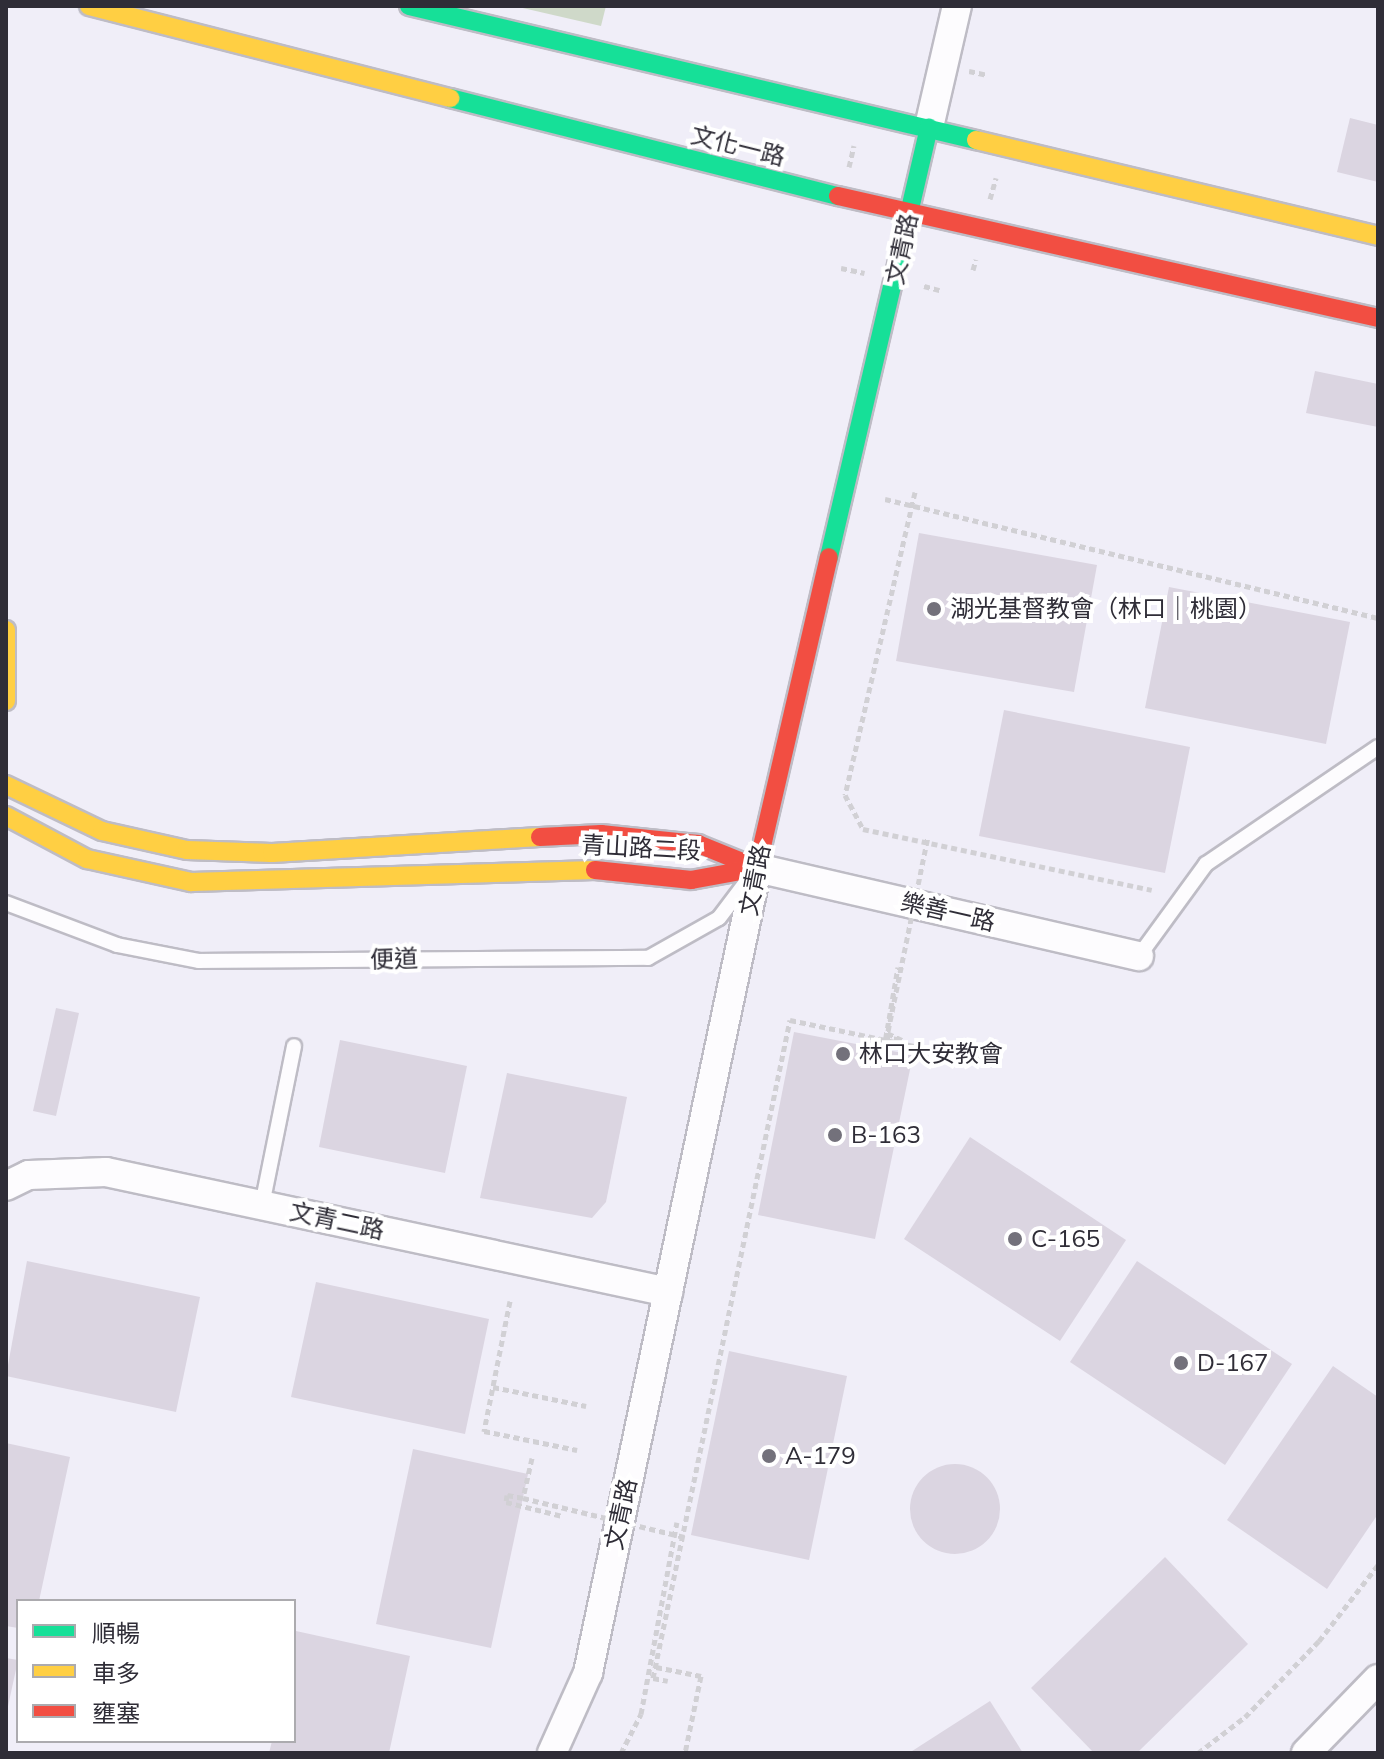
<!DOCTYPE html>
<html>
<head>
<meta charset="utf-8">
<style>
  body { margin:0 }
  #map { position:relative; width:1384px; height:1759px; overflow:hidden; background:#f0eef8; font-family:Mulish,"Noto Sans TC",sans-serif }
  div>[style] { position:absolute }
  .green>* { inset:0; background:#cfd9c9 }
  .building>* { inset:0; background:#dbd5e1 }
  .round { border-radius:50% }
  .path>* { height:5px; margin-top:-2.5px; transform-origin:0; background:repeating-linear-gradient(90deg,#d1d0d4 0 6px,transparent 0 10px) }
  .roads { filter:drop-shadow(2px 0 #bebcc5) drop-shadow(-2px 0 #bebcc5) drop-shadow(0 2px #bebcc5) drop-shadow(0 -2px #bebcc5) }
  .lane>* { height:14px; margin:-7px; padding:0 7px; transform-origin:7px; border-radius:7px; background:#fdfcfe }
  .street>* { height:28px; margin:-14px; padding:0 14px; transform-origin:14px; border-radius:14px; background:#fdfcfe }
  .fast>* { height:18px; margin:-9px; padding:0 9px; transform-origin:9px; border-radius:9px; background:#16e098 }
  .slow>* { height:18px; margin:-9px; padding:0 9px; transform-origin:9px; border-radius:9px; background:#ffcf43 }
  .jam>* { height:18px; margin:-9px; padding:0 9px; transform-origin:9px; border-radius:9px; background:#f24e42 }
  .path-bridge>* { height:5px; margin-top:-2.5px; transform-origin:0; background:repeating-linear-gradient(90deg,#d1d0d4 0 6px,transparent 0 10px) }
  .dots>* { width:22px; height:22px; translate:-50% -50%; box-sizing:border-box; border:4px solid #fff; border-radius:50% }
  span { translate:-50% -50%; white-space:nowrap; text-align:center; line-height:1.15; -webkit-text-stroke:8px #fff; paint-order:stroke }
  .street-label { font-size:24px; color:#2f2d37 }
  .poi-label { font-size:24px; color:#2f2d37 }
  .left { translate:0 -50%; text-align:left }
  .frame { position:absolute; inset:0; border:8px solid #2f2d37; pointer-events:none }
  .legend { position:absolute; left:16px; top:1599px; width:280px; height:144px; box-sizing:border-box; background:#fff; border:2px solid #acabaf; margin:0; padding:10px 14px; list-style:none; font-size:24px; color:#2f2d37 }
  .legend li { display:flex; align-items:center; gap:16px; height:40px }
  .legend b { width:40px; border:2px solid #acabaf }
</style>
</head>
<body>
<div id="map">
  <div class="green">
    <div style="clip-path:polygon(514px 6px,606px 6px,601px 26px)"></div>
  </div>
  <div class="building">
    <div style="clip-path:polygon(1350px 118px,1378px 125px,1378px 182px,1337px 172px)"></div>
    <div style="clip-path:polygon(1315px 371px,1378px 384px,1378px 427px,1306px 413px)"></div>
    <div style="clip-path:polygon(919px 533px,1097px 565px,1074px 692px,896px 661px)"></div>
    <div style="clip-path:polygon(1169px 587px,1350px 622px,1326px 744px,1145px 708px)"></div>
    <div style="clip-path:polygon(1004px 710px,1190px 747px,1165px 873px,979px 836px)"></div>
    <div style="clip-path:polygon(56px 1008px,79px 1013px,56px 1116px,33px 1111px)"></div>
    <div style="clip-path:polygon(794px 1032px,913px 1055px,875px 1239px,758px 1215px)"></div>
    <div style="clip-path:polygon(340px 1040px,467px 1066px,445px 1173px,319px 1147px)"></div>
    <div style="clip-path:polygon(507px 1073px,627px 1097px,606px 1202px,592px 1218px,480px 1198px)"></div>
    <div style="clip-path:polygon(970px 1137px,1126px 1240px,1060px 1341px,904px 1239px)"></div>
    <div style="clip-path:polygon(27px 1261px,200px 1297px,176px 1412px,6px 1376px)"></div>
    <div style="clip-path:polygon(1137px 1261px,1292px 1364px,1225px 1465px,1070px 1362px)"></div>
    <div style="clip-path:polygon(316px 1282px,489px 1319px,465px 1434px,291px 1397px)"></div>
    <div style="clip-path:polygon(729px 1351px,847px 1376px,809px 1560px,691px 1535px)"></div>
    <div style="clip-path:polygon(1333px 1366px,1378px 1397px,1378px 1514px,1327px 1589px,1227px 1520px)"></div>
    <div style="clip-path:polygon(6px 1443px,70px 1457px,39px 1601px,18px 1601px,18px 1628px,6px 1626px)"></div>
    <div style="clip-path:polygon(413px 1449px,528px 1474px,491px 1648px,376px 1624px)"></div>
    <div class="round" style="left:910px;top:1464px;width:90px;height:90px"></div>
    <div style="clip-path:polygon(1165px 1557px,1248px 1644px,1137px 1753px,1094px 1753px,1031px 1688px)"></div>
    <div style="clip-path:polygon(296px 1631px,410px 1656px,389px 1753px,269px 1753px,272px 1741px,294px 1741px)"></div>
    <div style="clip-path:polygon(6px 1658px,18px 1660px,7px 1711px,6px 1711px)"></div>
    <div style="clip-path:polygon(990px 1701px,1023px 1753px,909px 1753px)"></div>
  </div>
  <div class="path">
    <div style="left:969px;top:71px;width:19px;rotate:12deg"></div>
    <div style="left:849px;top:167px;width:22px;rotate:-77deg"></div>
    <div style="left:990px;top:199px;width:22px;rotate:-74deg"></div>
    <div style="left:841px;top:268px;width:24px;rotate:12deg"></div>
    <div style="left:973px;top:270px;width:11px;rotate:-75deg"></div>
    <div style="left:924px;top:286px;width:16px;rotate:15deg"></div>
    <div style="left:885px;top:499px;width:507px;rotate:13.57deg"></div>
    <div style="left:884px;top:1037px;width:18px;rotate:9deg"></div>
    <div style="left:902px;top:1040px;width:17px;rotate:-155deg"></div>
    <div style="left:884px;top:1048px;width:82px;rotate:-80.2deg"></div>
    <div style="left:510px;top:1301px;width:133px;rotate:101.3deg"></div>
    <div style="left:484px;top:1431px;width:95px;rotate:11.5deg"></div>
    <div style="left:493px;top:1387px;width:95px;rotate:11.5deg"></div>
    <div style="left:523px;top:1498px;width:16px;rotate:-169deg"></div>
    <div style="left:507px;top:1495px;width:7px;rotate:98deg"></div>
    <div style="left:506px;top:1502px;width:58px;rotate:14deg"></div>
    <div style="left:656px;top:1667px;width:46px;rotate:11.3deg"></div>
    <div style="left:701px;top:1676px;width:79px;rotate:101.7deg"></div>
    <div style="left:653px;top:1678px;width:15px;rotate:11deg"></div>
    <div style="left:621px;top:1753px;width:44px;rotate:-62.9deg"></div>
    <div style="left:641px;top:1714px;width:195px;rotate:-79.4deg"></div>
    <div style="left:1198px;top:1753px;width:59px;rotate:-37.5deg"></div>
    <div style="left:1245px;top:1717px;width:106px;rotate:-45.8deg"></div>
    <div style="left:1319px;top:1641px;width:96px;rotate:-52.2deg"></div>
  </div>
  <div class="roads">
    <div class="lane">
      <div style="left:6px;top:903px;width:119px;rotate:20.7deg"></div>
      <div style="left:117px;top:945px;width:84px;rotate:11deg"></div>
      <div style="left:199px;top:961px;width:449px;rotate:-0.4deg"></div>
      <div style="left:648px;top:958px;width:81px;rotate:-29.4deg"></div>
      <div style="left:719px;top:918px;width:46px;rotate:-52.9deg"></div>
      <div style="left:1139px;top:956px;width:114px;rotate:-53.9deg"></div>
      <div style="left:1206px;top:864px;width:208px;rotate:-34.2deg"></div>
      <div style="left:262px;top:1205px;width:162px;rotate:-78.6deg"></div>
    </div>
    <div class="street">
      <div style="left:929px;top:127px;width:124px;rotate:-77deg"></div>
      <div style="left:6px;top:1186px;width:25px;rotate:-26deg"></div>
      <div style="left:29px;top:1175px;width:77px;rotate:-2.2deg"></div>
      <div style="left:106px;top:1172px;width:575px;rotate:12.05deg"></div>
      <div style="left:552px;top:1753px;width:88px;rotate:-65.8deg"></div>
      <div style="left:588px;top:1673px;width:823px;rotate:-78.14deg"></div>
      <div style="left:757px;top:868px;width:392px;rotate:13deg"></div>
      <div style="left:1306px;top:1753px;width:103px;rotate:-45.8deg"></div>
    </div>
    <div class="fast">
      <div style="left:409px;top:6px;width:583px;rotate:13.3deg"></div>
      <div style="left:450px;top:98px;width:400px;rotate:14.2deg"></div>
      <div style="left:829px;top:557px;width:441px;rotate:-76.9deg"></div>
    </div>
    <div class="slow">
      <div style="left:89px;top:6px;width:373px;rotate:14.3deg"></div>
      <div style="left:976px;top:140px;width:413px;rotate:13.4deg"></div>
      <div style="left:6px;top:630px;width:71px;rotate:90deg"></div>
      <div style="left:6px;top:785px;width:106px;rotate:25.6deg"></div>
      <div style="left:102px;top:831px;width:87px;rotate:12.6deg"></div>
      <div style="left:187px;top:850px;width:85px;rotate:2deg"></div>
      <div style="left:272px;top:853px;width:268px;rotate:-3.4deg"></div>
      <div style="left:6px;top:816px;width:92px;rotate:28deg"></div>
      <div style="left:87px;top:859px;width:107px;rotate:12.5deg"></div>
      <div style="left:191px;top:882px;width:404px;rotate:-1.7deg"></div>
    </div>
    <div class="jam">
      <div style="left:838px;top:196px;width:554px;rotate:12.73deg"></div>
      <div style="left:540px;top:837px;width:61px;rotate:-2.8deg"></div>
      <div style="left:601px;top:834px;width:98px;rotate:5.9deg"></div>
      <div style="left:698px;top:844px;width:64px;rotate:22.1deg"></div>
      <div style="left:757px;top:868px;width:319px;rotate:-77deg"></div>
      <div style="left:595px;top:870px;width:97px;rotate:5.9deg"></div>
      <div style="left:691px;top:880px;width:67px;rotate:-10.3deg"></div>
    </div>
  </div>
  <div class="path-bridge">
    <div style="left:915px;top:492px;width:311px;rotate:103deg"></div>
    <div style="left:845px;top:795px;width:38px;rotate:62deg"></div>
    <div style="left:863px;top:829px;width:295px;rotate:11.9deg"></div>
    <div style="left:886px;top:1041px;width:208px;rotate:-78.4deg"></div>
    <div style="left:532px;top:1458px;width:41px;rotate:102.7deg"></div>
    <div style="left:523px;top:1498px;width:166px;rotate:13.6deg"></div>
    <div style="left:653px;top:1678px;width:672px;rotate:-78.24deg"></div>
    <div style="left:790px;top:1020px;width:195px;rotate:11.8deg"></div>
  </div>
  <div class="dots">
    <div style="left:934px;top:609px;background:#73717b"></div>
    <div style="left:843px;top:1054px;background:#73717b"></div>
    <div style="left:835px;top:1135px;background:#73717b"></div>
    <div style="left:1015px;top:1239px;background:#73717b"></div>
    <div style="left:1181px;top:1363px;background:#73717b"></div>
    <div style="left:769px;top:1456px;background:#73717b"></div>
  </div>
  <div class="street-label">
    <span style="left:738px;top:146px;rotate:14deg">文化一路</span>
    <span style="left:902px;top:249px;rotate:-78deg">文青路</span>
    <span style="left:641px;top:848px;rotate:3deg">青山路二段</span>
    <span style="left:755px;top:880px;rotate:-79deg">文青路</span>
    <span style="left:948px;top:912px;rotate:13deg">樂善一路</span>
    <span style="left:394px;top:959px;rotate:-2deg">便道</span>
    <span style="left:337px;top:1221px;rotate:12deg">文青二路</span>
    <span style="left:621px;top:1514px;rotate:-78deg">文青路</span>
  </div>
  <div class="poi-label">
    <span class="left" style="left:950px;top:609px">湖光基督教會（林口｜桃園）</span>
    <span class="left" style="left:859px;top:1054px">林口大安教會</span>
    <span class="left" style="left:851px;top:1135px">B-163</span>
    <span class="left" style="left:1031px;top:1239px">C-165</span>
    <span class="left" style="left:1197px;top:1363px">D-167</span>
    <span class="left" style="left:785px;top:1456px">A-179</span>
  </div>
  <div class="frame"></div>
  <ul class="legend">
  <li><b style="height:10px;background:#16e098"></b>順暢</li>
  <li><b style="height:10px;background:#ffcf43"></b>車多</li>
  <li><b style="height:10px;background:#f24e42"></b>壅塞</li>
  </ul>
</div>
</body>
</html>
